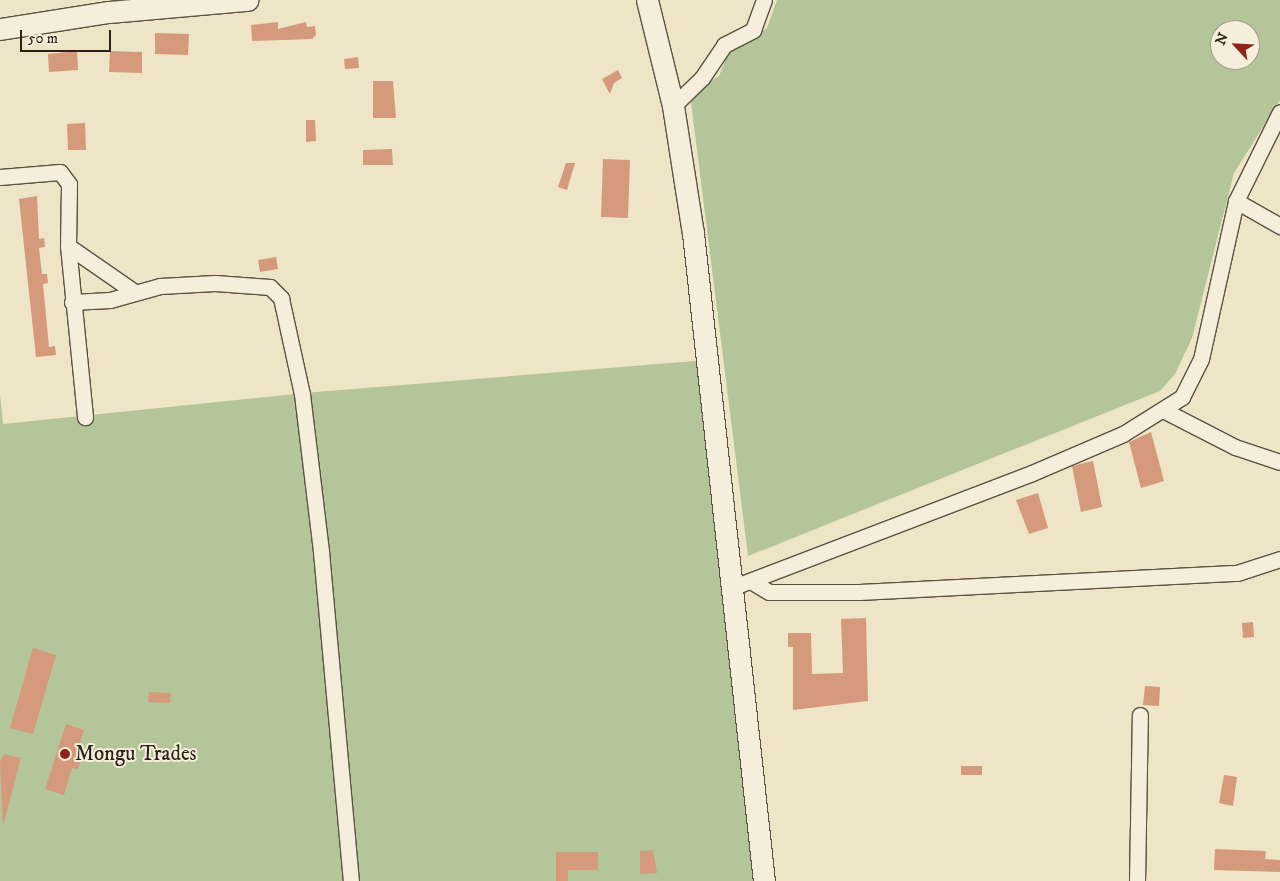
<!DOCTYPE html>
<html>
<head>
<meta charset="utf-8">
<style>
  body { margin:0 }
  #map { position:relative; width:1280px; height:881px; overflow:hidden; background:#eee5c6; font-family:"IM FELL DW Pica",serif }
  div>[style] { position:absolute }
  .green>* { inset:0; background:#b4c699 }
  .building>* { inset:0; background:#d5997b }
  .roads { filter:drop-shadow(1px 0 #5c5043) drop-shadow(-1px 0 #5c5043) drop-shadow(0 1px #5c5043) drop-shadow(0 -1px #5c5043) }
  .street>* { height:15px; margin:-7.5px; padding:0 7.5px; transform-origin:7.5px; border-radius:7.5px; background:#f4eeda }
  .secondary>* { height:21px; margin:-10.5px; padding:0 10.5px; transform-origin:10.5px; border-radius:10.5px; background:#f4eeda }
  .dots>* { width:14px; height:14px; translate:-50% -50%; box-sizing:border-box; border:2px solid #f4eeda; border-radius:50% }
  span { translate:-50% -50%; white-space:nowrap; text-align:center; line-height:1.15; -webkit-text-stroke:4px #f4eeda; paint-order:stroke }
  .poi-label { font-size:21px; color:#2c1f17 }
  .left { translate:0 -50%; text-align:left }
  .north { position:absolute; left:1210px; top:20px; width:50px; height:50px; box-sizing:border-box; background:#f4eeda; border:1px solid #a49b8c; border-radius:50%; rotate:295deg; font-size:14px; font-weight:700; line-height:20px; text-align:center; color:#2c1f17 }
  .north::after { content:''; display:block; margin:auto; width:18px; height:22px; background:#8f2418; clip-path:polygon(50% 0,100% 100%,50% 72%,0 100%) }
  .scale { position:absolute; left:20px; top:30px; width:91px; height:22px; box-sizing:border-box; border:2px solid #2c1f17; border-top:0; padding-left:6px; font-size:15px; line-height:18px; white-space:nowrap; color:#2c1f17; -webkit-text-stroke:4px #f4eeda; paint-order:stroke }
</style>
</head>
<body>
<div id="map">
  <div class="green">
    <div style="clip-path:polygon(evenodd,777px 0,1280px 0,1280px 100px,1234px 173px,1192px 338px,1175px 374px,1160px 391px,748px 556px,690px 94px,719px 76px,729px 51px,767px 28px,777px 0,1220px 30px,1250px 30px,1250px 60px,1220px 60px,1220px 30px)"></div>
    <div style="clip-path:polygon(707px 360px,763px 881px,0 881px,0 394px,3px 424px,304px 393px)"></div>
  </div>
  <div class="building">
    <div style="clip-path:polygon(278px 22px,278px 29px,306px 22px,307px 27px,315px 26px,316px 35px,312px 39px,252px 41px,251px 25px)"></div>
    <div style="clip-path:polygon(155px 33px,189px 34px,188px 55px,155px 54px)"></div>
    <div style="clip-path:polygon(77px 51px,78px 70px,49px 72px,48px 54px)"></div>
    <div style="clip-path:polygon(110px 51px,142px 52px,142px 73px,109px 72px)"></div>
    <div style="clip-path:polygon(358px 57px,359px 68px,345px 69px,344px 59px)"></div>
    <div style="clip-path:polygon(618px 70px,622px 78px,614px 83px,610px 94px,602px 79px)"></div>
    <div style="clip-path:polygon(373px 81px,393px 81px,396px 118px,373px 118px)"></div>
    <div style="clip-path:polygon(306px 120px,315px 120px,316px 141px,306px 142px)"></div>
    <div style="clip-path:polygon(85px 123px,86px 150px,68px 150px,67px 124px)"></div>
    <div style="clip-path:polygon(392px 149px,393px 165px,363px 165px,363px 150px)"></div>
    <div style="clip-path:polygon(603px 159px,630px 160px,628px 218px,601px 217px)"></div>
    <div style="clip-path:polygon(566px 163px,575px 163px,567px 190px,558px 187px)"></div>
    <div style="clip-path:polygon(37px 196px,39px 239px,44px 238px,45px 247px,39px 248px,42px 274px,47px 274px,48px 283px,43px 284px,49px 347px,55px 346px,56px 355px,36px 357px,19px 199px)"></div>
    <div style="clip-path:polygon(276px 257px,278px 269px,260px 272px,258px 260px)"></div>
    <div style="clip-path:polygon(1151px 432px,1164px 481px,1141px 488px,1129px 442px)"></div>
    <div style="clip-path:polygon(1093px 461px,1102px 507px,1081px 512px,1072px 466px)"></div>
    <div style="clip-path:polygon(1038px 493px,1048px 528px,1029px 534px,1016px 500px)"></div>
    <div style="clip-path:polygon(866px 618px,868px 701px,793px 710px,793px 647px,788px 647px,788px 633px,811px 633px,812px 674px,843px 673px,841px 619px)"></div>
    <div style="clip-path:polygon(1253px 622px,1254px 637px,1243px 638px,1242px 623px)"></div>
    <div style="clip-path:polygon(33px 648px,56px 655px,33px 734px,10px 728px)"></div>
    <div style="clip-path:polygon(1145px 686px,1160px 687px,1159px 706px,1143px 705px)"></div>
    <div style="clip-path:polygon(149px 692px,171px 693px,170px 703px,148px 702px)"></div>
    <div style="clip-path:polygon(66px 724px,84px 730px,76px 754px,82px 756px,78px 769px,72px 768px,64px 795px,45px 789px)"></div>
    <div style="clip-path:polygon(4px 754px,21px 758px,3px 826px,0 762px)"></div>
    <div style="clip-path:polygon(961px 766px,982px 766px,982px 775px,961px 775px)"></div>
    <div style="clip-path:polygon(1224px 775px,1237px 777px,1233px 806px,1219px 803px)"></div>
    <div style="clip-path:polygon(1215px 849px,1266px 851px,1265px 859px,1280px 860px,1280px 872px,1214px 870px)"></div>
    <div style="clip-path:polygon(653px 850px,657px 873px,640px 874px,640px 851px)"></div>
    <div style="clip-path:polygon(556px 852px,598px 852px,598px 870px,568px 870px,568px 881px,556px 881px)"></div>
  </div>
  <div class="roads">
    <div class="street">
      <div style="left:673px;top:106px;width:40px;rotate:-44deg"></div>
      <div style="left:702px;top:78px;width:40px;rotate:-56deg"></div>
      <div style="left:724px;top:45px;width:33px;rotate:-27deg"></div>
      <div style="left:753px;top:30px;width:32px;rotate:-70deg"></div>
      <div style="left:0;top:177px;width:60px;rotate:-4.8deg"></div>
      <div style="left:60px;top:172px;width:15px;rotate:53deg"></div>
      <div style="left:69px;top:184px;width:62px;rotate:90.9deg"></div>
      <div style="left:68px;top:246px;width:172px;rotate:84.3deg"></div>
      <div style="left:1236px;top:201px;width:51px;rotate:29.6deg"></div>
      <div style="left:68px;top:246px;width:79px;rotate:34.7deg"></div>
      <div style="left:72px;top:302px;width:38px;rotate:-3deg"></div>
      <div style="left:110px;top:300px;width:52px;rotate:-15.6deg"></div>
      <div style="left:160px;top:286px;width:55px;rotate:-3.1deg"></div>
      <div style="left:215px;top:283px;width:55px;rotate:4.2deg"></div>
      <div style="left:270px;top:287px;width:16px;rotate:45deg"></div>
      <div style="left:281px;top:298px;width:98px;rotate:77.7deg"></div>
      <div style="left:302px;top:394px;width:159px;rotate:83.1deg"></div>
      <div style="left:321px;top:552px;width:330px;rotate:84.8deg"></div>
      <div style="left:1165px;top:411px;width:79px;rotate:27.2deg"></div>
      <div style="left:1235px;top:447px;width:47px;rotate:18.4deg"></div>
      <div style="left:754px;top:583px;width:17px;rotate:31deg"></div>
      <div style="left:769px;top:592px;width:90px"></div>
      <div style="left:859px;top:592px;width:378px;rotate:-2.9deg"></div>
      <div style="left:1237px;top:573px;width:45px;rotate:-18deg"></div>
      <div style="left:731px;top:588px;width:322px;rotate:-20.9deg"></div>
      <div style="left:1032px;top:473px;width:99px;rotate:-23.2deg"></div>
      <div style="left:1123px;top:434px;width:70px;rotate:-32.1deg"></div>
      <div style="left:1182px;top:397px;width:42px;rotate:-63.4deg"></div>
      <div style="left:1201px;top:359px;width:162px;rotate:-77.5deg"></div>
      <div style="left:1236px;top:201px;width:99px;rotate:-63.7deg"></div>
      <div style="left:1137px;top:881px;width:166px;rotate:-89deg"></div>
    </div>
    <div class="secondary">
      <div style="left:647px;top:0;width:109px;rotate:76.2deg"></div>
      <div style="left:673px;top:106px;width:129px;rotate:81.1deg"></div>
      <div style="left:693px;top:233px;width:652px;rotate:83.75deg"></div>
      <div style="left:0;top:29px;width:110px;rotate:-8.9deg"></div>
      <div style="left:109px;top:12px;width:139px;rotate:-5deg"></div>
    </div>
  </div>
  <div class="dots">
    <div style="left:65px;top:754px;background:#8f2418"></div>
  </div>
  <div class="poi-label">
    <span class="left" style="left:75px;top:754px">Mongu Trades</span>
  </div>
  <div class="north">N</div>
  <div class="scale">50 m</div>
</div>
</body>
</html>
